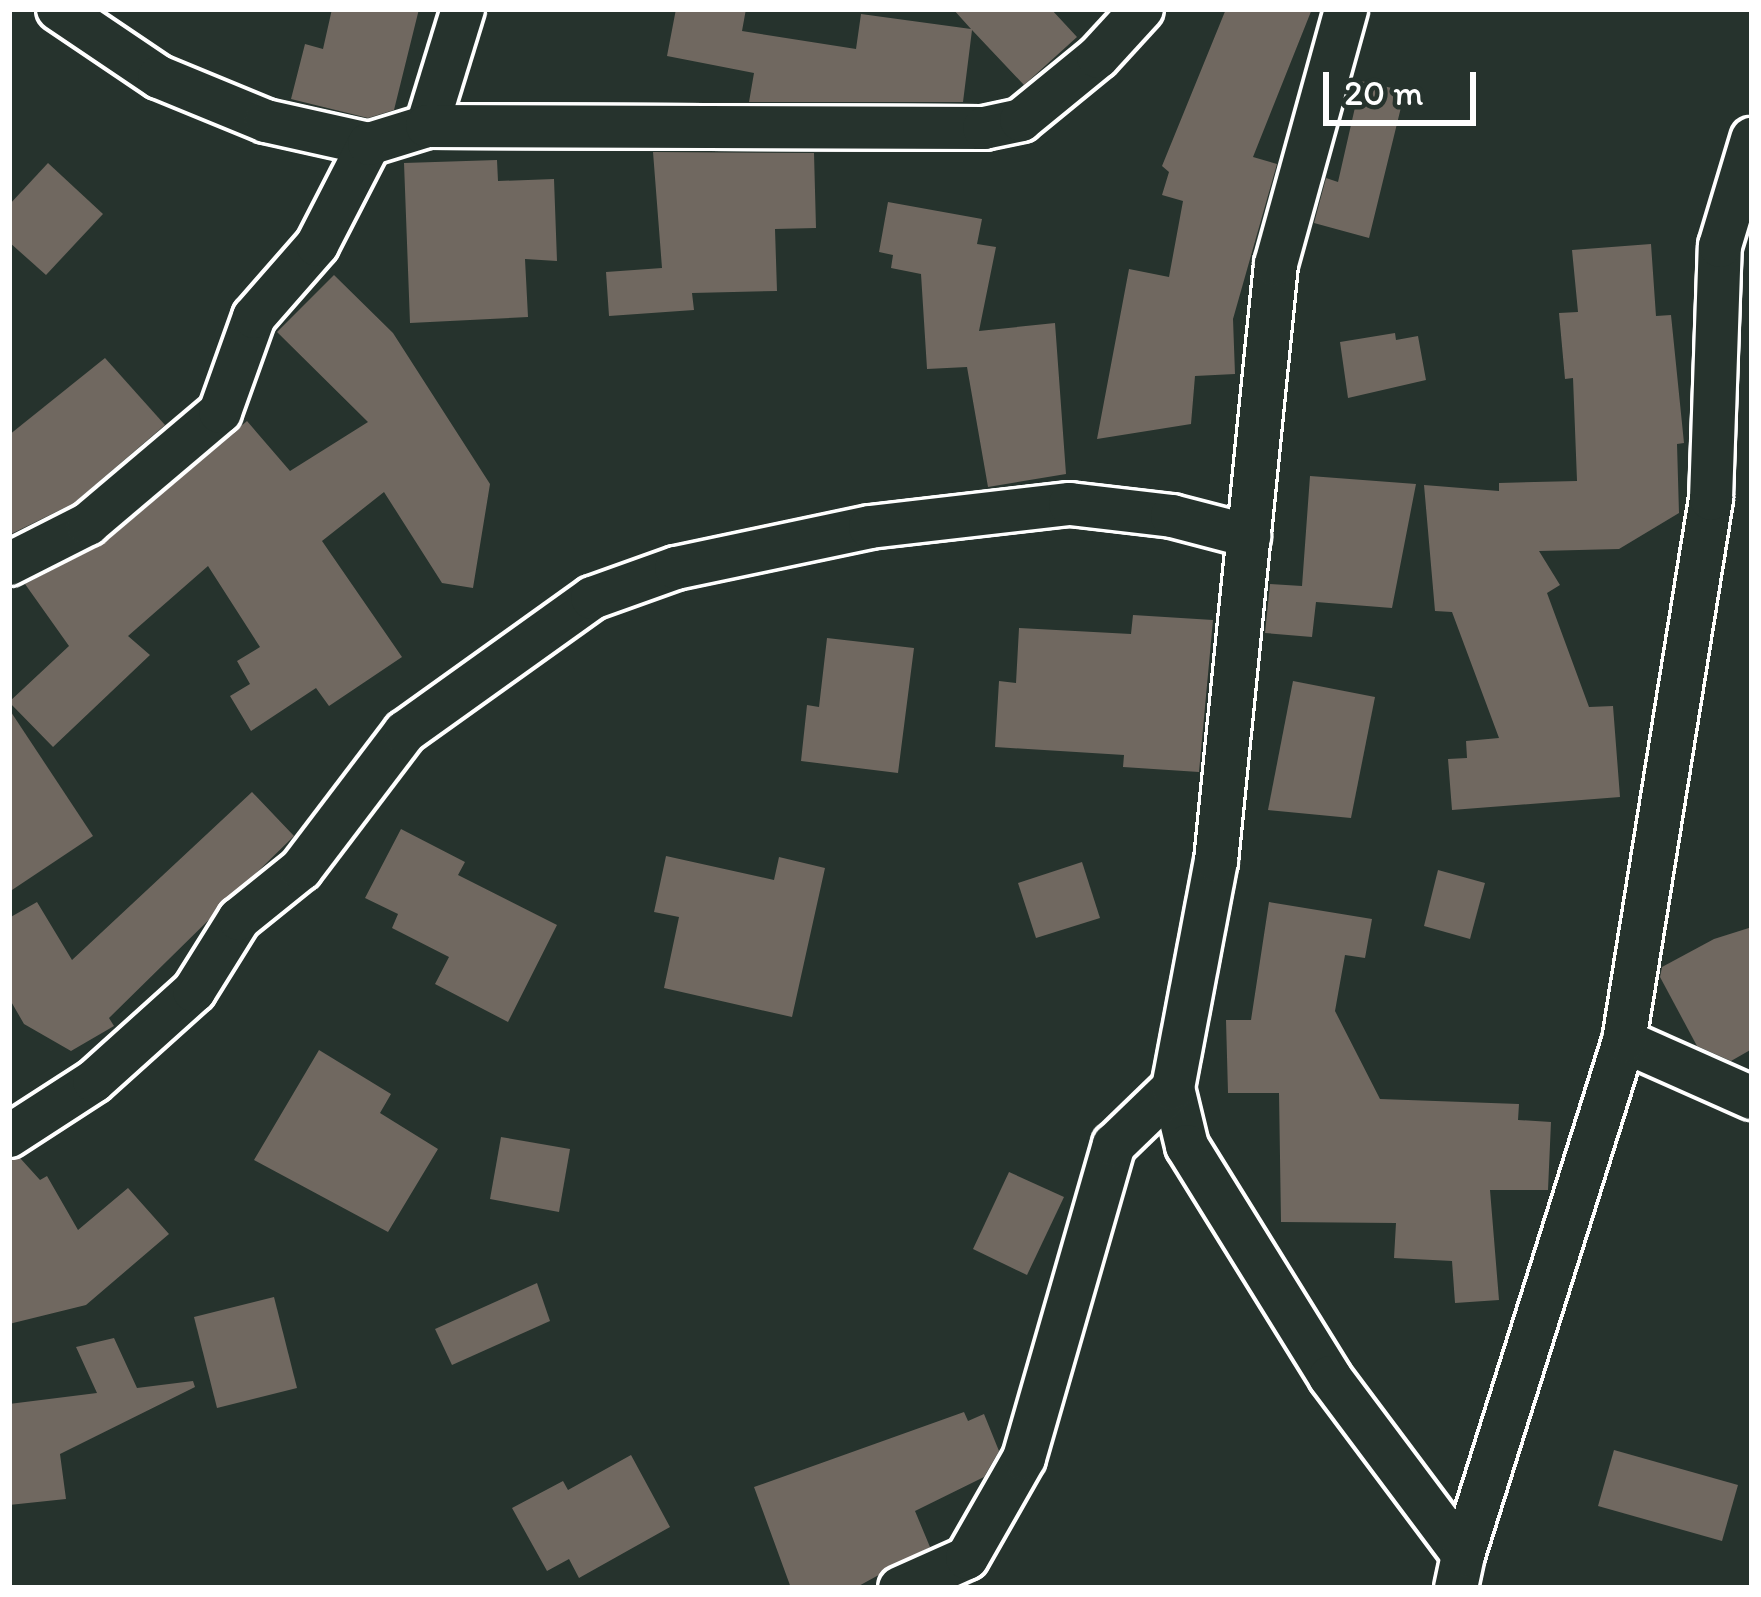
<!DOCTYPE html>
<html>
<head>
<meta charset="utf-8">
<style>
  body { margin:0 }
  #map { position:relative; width:1761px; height:1597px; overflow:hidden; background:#26332d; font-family:Itim,sans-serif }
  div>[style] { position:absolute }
  .building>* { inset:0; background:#706860 }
  .roads { filter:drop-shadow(3px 0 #fff) drop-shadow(-3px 0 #fff) drop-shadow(0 3px #fff) drop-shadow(0 -3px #fff) }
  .street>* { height:42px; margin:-21px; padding:0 21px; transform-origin:21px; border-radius:21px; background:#26332d }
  span { translate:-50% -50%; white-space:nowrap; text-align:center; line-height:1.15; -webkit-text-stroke:10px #26332d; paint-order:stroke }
  .frame { position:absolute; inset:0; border:12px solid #fff; pointer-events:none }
  .scale { position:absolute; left:1323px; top:72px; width:153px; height:54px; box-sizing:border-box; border:6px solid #fff; border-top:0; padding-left:15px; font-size:36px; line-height:42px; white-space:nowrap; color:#fff; -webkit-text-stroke:9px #26332d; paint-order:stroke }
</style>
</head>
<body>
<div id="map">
  <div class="building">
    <div style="clip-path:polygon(332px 9px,419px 9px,394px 110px,368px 118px,291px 99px,305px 44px,323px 49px)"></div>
    <div style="clip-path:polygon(676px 9px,746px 9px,742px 31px,856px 49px,861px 14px,971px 29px,953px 9px,1051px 9px,1077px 37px,1024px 85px,972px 30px,963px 102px,749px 102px,754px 73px,667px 56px)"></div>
    <div style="clip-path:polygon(1226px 9px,1312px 9px,1253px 157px,1277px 164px,1233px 319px,1235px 374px,1195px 376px,1191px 424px,1097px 439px,1129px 269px,1169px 277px,1183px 201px,1162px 195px,1169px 172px,1162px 166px)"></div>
    <div style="clip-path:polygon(1361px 81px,1405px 91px,1369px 238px,1314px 223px,1326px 178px,1338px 182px)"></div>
    <div style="clip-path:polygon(653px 152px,814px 153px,816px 228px,775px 229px,777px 291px,692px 293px,694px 310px,609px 316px,606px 272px,662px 268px)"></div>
    <div style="clip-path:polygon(497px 160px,498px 181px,554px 179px,557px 261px,525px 259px,528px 317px,410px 323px,404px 163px)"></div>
    <div style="clip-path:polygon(48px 163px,103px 214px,46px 275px,9px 242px,9px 205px)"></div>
    <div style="clip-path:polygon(888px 202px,982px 219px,977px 244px,996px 247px,979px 331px,1055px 323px,1066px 474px,988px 487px,967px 367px,927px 369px,921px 274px,891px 268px,893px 255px,879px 252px)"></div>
    <div style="clip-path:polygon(1651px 244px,1656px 316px,1671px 315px,1684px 443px,1677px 444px,1679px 513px,1619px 549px,1539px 551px,1560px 585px,1547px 593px,1589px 707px,1613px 706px,1620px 797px,1452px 810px,1448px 759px,1467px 758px,1466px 741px,1499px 738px,1452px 612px,1435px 611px,1424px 485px,1499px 491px,1499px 483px,1577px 481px,1573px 378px,1565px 379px,1559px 313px,1578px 312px,1572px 250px)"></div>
    <div style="clip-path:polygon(334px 275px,393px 333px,490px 484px,473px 588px,442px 583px,384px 492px,322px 541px,402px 657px,329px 706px,316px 688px,251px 731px,230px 696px,250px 684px,237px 661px,260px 647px,208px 566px,128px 636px,150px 655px,53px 747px,9px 702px,69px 646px,25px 584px,104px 543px,247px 421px,290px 471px,368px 422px,277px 332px)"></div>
    <div style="clip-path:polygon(1395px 333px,1396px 340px,1418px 336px,1426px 380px,1348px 398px,1340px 342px)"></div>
    <div style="clip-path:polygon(105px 358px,165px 425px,74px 503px,9px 535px,9px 435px)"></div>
    <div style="clip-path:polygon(1310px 476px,1416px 484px,1392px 608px,1316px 602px,1312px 637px,1265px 633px,1270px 584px,1302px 586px)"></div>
    <div style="clip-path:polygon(1133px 615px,1213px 620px,1199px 772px,1123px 767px,1124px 755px,995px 747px,999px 681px,1016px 683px,1019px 628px,1131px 634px)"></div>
    <div style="clip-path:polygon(827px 638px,914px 648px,898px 773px,801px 761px,807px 705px,819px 707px)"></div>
    <div style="clip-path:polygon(1293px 681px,1375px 697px,1351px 818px,1268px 810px)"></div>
    <div style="clip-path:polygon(9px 709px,93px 836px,9px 892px)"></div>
    <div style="clip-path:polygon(252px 792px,294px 836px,109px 1018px,114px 1026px,71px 1051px,24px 1024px,9px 998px,9px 918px,37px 902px,72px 960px)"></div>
    <div style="clip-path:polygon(401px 829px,465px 862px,458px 875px,557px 925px,508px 1022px,435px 984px,449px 957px,392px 928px,398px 914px,365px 898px)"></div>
    <div style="clip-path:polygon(666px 856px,774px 880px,779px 857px,825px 868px,792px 1017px,664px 988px,679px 917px,654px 912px)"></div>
    <div style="clip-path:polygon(1082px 862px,1100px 918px,1036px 938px,1018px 883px)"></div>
    <div style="clip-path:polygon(1438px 870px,1485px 883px,1470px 939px,1424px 926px)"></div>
    <div style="clip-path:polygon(1269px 902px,1372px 919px,1365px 958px,1345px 955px,1335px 1011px,1380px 1099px,1519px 1104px,1518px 1120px,1551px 1122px,1548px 1190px,1490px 1190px,1499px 1300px,1455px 1303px,1452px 1261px,1394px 1258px,1396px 1223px,1281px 1222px,1279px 1093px,1228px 1093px,1226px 1020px,1251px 1020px)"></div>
    <div style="clip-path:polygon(1752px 927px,1752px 1049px,1731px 1061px,1697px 1046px,1660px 977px,1662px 967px,1714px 939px)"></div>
    <div style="clip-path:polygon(319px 1050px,391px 1094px,380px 1113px,438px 1149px,388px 1232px,254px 1160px)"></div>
    <div style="clip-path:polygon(501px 1137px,570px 1149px,559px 1212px,490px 1199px)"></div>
    <div style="clip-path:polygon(20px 1158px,40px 1180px,47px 1176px,78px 1230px,128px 1188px,169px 1234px,86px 1305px,9px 1324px,9px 1161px)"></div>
    <div style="clip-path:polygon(1009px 1172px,1064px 1197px,1027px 1275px,973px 1249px)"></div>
    <div style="clip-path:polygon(537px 1283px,550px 1321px,452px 1365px,435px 1329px)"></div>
    <div style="clip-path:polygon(274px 1297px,297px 1388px,217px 1408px,194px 1317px)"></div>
    <div style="clip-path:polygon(114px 1338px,137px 1388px,193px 1381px,195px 1387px,60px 1454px,66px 1499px,9px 1505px,9px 1404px,97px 1393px,76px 1347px)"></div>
    <div style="clip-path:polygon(964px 1412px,968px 1421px,984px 1414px,999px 1451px,984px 1477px,915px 1511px,930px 1547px,855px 1588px,791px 1588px,754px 1487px)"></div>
    <div style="clip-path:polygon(1614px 1450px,1738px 1485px,1722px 1541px,1598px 1506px)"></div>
    <div style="clip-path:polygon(631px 1455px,670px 1527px,579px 1578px,569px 1559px,547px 1571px,512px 1508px,563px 1481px,568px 1490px)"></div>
  </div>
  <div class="roads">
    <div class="street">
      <div style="left:58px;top:9px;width:122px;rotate:34deg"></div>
      <div style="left:159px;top:77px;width:116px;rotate:22.4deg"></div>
      <div style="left:266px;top:121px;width:106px;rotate:12.6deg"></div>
      <div style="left:427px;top:126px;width:122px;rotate:-72.9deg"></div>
      <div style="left:9px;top:564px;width:89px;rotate:-26.9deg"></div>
      <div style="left:88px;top:524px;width:173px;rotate:-40.3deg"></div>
      <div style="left:220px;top:412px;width:101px;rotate:-70.3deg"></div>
      <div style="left:254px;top:317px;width:96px;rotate:-48.8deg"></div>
      <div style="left:317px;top:245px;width:114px;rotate:-62.8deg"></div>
      <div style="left:369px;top:144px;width:61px;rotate:-17.2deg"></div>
      <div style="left:427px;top:126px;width:557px;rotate:0.21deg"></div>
      <div style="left:984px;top:128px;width:38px;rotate:-12deg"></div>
      <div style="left:1021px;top:120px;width:99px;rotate:-39.3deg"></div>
      <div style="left:1098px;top:57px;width:65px;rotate:-47.5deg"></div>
      <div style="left:1624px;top:1041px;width:140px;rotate:24deg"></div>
      <div style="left:1173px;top:1088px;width:60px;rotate:76.4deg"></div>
      <div style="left:1187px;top:1146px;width:272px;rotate:58.2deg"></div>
      <div style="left:1330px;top:1377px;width:222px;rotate:53.2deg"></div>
      <div style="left:1463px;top:1555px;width:34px;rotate:102deg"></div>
      <div style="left:9px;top:1136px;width:101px;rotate:-32.9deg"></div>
      <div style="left:94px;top:1081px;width:135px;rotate:-42deg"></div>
      <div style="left:194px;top:991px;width:85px;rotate:-58deg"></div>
      <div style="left:239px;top:919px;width:80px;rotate:-38.9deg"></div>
      <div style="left:301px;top:869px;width:172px;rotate:-52.8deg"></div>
      <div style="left:405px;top:732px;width:230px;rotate:-35.6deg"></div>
      <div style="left:592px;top:598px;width:89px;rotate:-19.7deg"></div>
      <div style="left:676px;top:568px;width:198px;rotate:-11.9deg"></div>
      <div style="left:870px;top:527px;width:201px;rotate:-6.6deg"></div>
      <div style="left:1070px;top:504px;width:103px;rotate:6.7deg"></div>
      <div style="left:1172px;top:516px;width:80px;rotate:14.6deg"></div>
      <div style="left:1463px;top:1555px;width:539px;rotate:-72.61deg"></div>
      <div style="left:1624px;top:1041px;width:549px;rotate:-80.88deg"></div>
      <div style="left:1711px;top:499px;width:253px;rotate:-88deg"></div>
      <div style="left:1720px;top:246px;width:112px;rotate:-73.3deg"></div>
      <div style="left:900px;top:1588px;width:73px;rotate:-24.1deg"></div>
      <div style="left:967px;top:1558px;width:115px;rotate:-60.3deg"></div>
      <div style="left:1024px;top:1458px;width:326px;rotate:-74deg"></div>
      <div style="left:1114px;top:1145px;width:82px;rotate:-44deg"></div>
      <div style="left:1173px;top:1088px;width:231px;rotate:-79.3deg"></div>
      <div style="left:1216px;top:861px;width:600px;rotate:-84.26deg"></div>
      <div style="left:1276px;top:264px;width:264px;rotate:-74.6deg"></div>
    </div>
  </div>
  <div class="frame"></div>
  <div class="scale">20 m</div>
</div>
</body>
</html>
